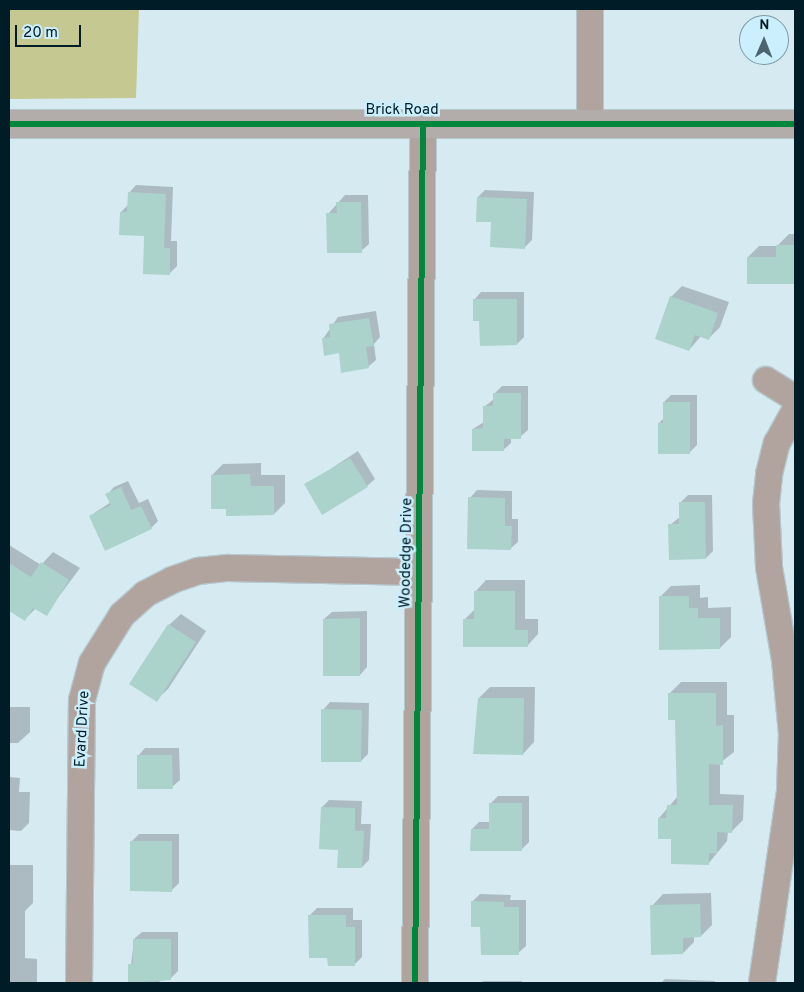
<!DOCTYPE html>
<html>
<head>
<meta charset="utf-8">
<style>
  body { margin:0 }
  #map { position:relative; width:804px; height:992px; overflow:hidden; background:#d6eaf2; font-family:Overpass,sans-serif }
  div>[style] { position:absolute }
  .forest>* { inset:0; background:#c6c891 }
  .shadow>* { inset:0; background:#0003 }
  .building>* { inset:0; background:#abd3cb }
  .roads { filter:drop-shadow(1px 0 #b6c8cf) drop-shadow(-1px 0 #b6c8cf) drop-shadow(0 1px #b6c8cf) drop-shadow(0 -1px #b6c8cf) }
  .street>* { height:26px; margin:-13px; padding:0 13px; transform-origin:13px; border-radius:13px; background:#b1a39e }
  .secondary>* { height:28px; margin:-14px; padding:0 14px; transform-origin:14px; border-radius:14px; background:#b2adab }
  .cycleway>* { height:6px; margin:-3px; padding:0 3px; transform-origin:3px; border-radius:3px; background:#00873e }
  span { translate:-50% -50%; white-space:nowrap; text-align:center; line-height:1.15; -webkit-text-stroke:5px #cbeffd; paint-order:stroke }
  .street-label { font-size:15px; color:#001c27 }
  .frame { position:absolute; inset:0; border:10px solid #001c27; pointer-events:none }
  .north { position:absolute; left:739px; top:15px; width:50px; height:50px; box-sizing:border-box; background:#cbeffd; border:1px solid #7a9ba7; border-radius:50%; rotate:1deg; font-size:14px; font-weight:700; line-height:20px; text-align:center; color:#001c27 }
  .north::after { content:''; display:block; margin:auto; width:18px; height:22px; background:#4b646e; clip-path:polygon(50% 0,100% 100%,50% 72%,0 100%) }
  .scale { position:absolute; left:15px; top:25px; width:66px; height:22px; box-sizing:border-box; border:2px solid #001c27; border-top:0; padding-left:6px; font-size:15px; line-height:18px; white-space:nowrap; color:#001c27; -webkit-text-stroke:4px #cbeffd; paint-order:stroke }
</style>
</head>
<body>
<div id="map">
  <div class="forest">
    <div style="clip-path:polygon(9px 9px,139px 9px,136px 98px,9px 99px)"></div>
  </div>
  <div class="shadow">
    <div style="clip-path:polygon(136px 185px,173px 187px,171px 241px,177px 241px,177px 266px,169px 274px,145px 235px,121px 212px,128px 205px,129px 193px)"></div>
    <div style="clip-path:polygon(485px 190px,534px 192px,532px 240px,525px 247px,492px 221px,478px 197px)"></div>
    <div style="clip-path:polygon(345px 195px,368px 195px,369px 244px,361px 251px,328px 214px)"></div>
    <div style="clip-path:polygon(789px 234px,795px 234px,795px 282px,748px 282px,748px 257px,759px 246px,777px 246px)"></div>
    <div style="clip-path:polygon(682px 286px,729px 302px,720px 327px,709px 338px,701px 336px,689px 350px,671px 297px)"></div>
    <div style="clip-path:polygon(481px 292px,524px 292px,524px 337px,517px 344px,481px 320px,474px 300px)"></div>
    <div style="clip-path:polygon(376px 311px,380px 337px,374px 344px,376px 360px,368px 367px,323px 339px,338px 317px)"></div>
    <div style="clip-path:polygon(502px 386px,528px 386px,528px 430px,520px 437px,511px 437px,511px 443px,503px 450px,473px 429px,484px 422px,484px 407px,494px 399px,494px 394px)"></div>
    <div style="clip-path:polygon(671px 395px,697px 395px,697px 445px,689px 453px,659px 423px,664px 418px,664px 402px)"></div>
    <div style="clip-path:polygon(358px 451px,375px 479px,367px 486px,306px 485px)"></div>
    <div style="clip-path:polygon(261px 463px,261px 475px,285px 475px,285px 503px,274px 514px,228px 508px,212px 475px,223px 464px)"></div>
    <div style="clip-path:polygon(128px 481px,139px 503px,148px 499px,158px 521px,151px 528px,90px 516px,111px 502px,107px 495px,114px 487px)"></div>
    <div style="clip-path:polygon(477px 490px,512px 491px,512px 519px,518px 519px,518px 542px,510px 549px,470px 498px)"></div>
    <div style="clip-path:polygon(688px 495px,712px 495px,713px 551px,706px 558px,670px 525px,680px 517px,680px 503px)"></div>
    <div style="clip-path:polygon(9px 545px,41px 565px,53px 552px,80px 568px,46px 614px,36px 608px,25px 619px,9px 609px)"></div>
    <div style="clip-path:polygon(486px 580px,525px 580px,525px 619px,538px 619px,538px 634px,527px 646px,465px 619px,475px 609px,475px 592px)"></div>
    <div style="clip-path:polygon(700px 585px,700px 598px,708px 597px,708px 608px,731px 607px,731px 637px,720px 648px,660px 597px,671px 586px)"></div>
    <div style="clip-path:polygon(367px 611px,367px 667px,360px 675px,324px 619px,332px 612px)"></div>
    <div style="clip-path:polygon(181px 614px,206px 631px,168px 689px,156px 700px,131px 684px,169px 625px)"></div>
    <div style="clip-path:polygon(681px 682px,727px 682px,727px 715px,734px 715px,734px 752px,720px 763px,720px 794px,744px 795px,743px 820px,732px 831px,728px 831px,727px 841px,708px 864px,672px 838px,659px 818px,678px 796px,676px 719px,670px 693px)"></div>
    <div style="clip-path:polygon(490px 687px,535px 687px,534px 742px,523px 754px,474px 753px,479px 698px)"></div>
    <div style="clip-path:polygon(330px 702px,369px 703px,368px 754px,361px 761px,323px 710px)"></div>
    <div style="clip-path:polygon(9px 707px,30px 707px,30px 732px,18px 743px,9px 743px)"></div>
    <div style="clip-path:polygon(145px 748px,179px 748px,180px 780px,172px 787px,138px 756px)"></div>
    <div style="clip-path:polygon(9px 777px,20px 778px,19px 792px,30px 792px,29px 823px,21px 831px,9px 830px)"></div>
    <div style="clip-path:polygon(498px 796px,529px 796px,529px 842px,521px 850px,472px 829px,479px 822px,490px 822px,491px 803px)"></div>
    <div style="clip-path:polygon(329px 800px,362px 801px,361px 824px,371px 824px,369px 860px,362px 867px,339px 849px,322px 807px)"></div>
    <div style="clip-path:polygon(139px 834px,179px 834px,179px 883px,172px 890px,131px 842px)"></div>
    <div style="clip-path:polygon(9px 865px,33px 865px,33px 903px,25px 911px,25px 958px,37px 959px,37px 983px,9px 983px)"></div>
    <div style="clip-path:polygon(711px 893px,712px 925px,701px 936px,694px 936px,694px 942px,683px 953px,652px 906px,663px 894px)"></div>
    <div style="clip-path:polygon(480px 894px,511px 895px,510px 900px,526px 900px,526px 946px,518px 953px,482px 926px,472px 902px)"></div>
    <div style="clip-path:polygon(317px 908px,353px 908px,353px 920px,362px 920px,362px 957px,354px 965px,310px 915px)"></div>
    <div style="clip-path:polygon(142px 932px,178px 932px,178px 971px,170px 979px,162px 979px,158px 983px,129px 983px,134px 939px)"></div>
    <div style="clip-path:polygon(665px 979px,715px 981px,715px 983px,661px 983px)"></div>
    <div style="clip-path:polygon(483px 981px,522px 981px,522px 983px,480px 983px)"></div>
  </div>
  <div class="building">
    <div style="clip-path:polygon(128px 192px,166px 194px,164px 248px,170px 248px,170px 275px,143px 274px,144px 236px,119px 235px,120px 212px,127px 212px)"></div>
    <div style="clip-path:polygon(477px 197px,527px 199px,525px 249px,490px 247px,491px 222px,476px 222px)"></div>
    <div style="clip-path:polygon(336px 202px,361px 202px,362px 253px,327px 253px,326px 213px,337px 213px)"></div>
    <div style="clip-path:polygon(776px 245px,795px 245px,795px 284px,747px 284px,747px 257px,776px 257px)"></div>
    <div style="clip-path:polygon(670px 296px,718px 313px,709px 340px,695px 335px,689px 351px,655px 339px)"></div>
    <div style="clip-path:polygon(473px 299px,517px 299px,517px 345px,480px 346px,479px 321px,473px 321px)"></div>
    <div style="clip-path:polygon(369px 318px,374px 346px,366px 347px,369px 368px,341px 373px,339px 353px,324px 356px,322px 338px,330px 337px,329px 324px)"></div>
    <div style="clip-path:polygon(493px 393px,521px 393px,521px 439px,504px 439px,504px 451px,472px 451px,472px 429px,483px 428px,483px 406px,493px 406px)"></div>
    <div style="clip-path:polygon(663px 402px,690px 402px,690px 454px,658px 454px,658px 423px,663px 423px)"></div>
    <div style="clip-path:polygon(350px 458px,368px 487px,322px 515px,304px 484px)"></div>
    <div style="clip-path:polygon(250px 474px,251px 486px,274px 486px,274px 515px,226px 516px,226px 509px,211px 509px,211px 475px)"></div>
    <div style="clip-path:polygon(121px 487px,131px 510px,141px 506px,152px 529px,105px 551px,89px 516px,111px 505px,105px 494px)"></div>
    <div style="clip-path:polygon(468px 497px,505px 498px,505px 526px,512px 526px,511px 550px,467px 549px)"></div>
    <div style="clip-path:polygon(679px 502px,705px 502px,706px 559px,669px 560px,668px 524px,679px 524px)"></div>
    <div style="clip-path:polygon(41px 562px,69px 580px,47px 616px,33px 608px,25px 621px,9px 611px,9px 563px,31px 577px)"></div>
    <div style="clip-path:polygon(474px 591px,515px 591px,515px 630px,528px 630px,528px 647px,463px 647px,463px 619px,474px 619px)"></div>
    <div style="clip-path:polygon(659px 596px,689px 596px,689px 608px,698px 608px,698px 618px,720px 618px,720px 649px,659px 650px)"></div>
    <div style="clip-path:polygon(360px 618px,360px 676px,323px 676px,323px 619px)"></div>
    <div style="clip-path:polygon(168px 624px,196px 642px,157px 702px,129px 684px)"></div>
    <div style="clip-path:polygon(668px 693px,716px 693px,716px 726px,723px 725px,723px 765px,709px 764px,709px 805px,733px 805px,732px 833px,717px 832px,717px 853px,709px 853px,709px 865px,671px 864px,671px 839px,658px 839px,658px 818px,666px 818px,667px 805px,677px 805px,675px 720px,668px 720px)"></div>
    <div style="clip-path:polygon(478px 698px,524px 698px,523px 755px,473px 754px)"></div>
    <div style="clip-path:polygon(321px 709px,362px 710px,361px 762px,321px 762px)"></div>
    <div style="clip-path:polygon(137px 755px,172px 755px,173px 789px,137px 789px)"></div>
    <div style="clip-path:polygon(489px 803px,522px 803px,522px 851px,470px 851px,471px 829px,489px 829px)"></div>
    <div style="clip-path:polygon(321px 807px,355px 808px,355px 831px,364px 831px,362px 868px,337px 868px,338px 850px,319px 849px)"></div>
    <div style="clip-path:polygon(130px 841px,172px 841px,172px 892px,130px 891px)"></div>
    <div style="clip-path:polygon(471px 901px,504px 902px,504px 907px,519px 907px,519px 955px,481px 955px,480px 927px,471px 927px)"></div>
    <div style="clip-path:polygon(700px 904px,701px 937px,683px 938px,683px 954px,651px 955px,650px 905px)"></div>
    <div style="clip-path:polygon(308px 915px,346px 915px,346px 927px,355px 927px,355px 966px,328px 966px,327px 958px,309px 958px)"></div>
    <div style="clip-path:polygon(133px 939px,171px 939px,171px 980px,128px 983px,128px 964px,133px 964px)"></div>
  </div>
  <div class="roads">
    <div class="street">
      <div style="left:590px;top:9px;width:114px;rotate:90deg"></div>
      <div style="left:766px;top:380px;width:34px;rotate:32deg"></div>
      <div style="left:79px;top:983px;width:283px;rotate:-89.4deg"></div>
      <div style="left:82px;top:700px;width:38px;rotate:-75deg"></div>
      <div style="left:92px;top:663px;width:57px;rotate:-58deg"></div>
      <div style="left:122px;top:615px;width:31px;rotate:-42deg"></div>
      <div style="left:145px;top:594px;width:30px;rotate:-27deg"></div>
      <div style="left:172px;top:580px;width:28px;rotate:-19deg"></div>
      <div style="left:198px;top:571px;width:30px;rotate:-6deg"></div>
      <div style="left:228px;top:568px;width:191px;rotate:1.2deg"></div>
      <div style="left:415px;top:983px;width:859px;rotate:-89.47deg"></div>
      <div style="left:762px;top:983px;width:194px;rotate:-81.7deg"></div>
      <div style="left:790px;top:791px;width:57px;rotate:-88deg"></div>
      <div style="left:792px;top:734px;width:74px;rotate:-95.4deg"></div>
      <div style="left:785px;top:660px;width:94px;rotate:-99.8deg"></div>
      <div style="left:769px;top:567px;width:63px;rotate:-92.7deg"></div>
      <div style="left:766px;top:504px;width:30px;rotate:-84deg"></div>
      <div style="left:769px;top:474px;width:32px;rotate:-76deg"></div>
      <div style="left:777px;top:443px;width:37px;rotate:-61deg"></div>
    </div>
    <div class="secondary">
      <div style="left:9px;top:124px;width:786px"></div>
    </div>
  </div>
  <div class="cycleway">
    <div style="left:9px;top:124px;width:786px"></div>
    <div style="left:415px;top:983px;width:859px;rotate:-89.47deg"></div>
  </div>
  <div class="street-label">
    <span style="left:402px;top:111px">Brick Road</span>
    <span style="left:407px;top:553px;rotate:-89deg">Woodedge Drive</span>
    <span style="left:83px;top:729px;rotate:-87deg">Evard Drive</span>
  </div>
  <div class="frame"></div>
  <div class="north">N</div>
  <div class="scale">20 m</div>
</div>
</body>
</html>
